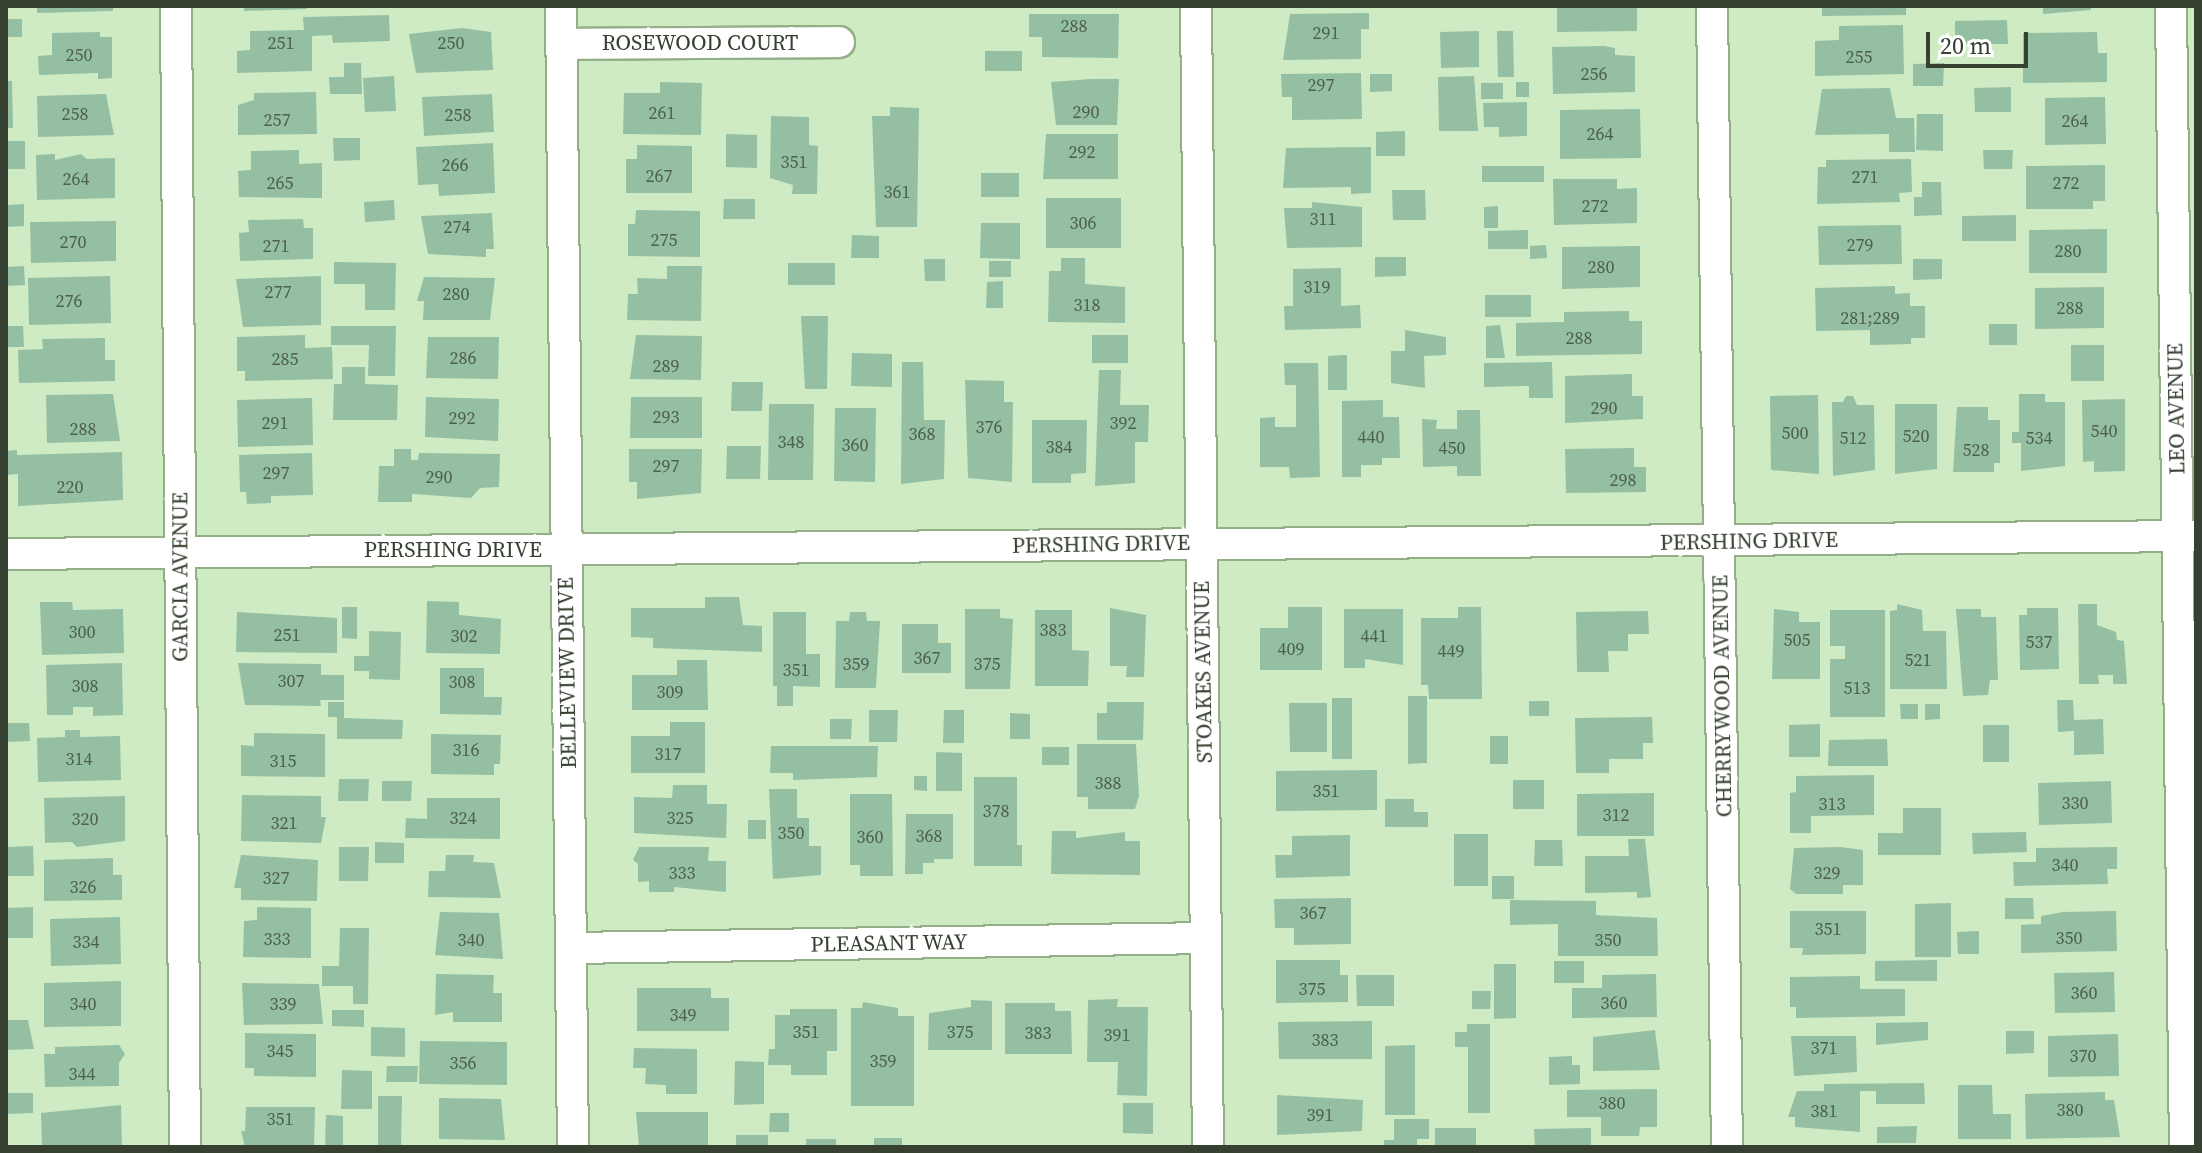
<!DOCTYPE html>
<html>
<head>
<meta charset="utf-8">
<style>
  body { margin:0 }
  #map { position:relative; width:2202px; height:1153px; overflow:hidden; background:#cfebc3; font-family:"Source Serif 4",serif }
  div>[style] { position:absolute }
  .building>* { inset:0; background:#94bfa3 }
  .roads { filter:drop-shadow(2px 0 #94ae88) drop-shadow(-2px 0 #94ae88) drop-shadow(0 2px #94ae88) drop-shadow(0 -2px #94ae88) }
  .street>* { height:30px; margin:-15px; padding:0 15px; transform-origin:15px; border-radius:15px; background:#fff }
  span { translate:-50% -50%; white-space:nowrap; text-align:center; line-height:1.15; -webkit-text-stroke:7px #fff; paint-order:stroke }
  .number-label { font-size:18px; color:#4e604e }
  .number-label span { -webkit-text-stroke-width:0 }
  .street-label { font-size:22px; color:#364131 }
  .frame { position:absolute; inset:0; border:8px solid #364131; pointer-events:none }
  .scale { position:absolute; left:1926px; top:32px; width:102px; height:36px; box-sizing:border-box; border:4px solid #364131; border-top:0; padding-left:10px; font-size:24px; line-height:28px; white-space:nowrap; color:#364131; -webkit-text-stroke:6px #fff; paint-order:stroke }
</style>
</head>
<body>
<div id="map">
  <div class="building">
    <div style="clip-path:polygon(37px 6px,113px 6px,113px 11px,37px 13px)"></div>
    <div style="clip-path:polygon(244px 6px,307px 6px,307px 9px,244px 11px)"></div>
    <div style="clip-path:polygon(1557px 6px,1637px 6px,1637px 31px,1557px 32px)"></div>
    <div style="clip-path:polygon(1822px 6px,1906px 6px,1906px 15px,1822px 16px)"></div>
    <div style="clip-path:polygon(2043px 6px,2091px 6px,2091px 10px,2043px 14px)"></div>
    <div style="clip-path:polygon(1369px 13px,1369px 29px,1361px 29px,1361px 59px,1283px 60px,1290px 14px)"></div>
    <div style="clip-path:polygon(1029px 14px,1119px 14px,1118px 58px,1042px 57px,1042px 37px,1029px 37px)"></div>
    <div style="clip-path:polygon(389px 15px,390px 41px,333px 43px,332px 35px,312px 36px,312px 71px,237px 73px,237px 51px,250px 50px,250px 31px,304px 30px,303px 17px)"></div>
    <div style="clip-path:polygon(6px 19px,22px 19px,22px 37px,6px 37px)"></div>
    <div style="clip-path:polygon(2007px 20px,2008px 44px,1955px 44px,1955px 21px)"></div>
    <div style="clip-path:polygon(1903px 25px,1904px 74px,1815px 76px,1815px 41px,1839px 40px,1839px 26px)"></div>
    <div style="clip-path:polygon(462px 28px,491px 32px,493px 70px,416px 73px,409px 34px)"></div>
    <div style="clip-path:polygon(1479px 31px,1479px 67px,1441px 68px,1440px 32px)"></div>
    <div style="clip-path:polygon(1497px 31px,1513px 31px,1514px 77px,1498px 77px)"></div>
    <div style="clip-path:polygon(100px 32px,100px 37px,112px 37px,112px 78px,98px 79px,98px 73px,39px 75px,38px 56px,52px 55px,52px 33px)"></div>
    <div style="clip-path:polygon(2097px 32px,2098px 53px,2107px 53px,2107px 82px,2023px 83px,2023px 33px)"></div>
    <div style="clip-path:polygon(1604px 46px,1615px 48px,1615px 55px,1635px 56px,1635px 92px,1553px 94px,1552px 47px)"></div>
    <div style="clip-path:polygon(985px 51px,1022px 51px,1022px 71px,985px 71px)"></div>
    <div style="clip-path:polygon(344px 63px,361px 63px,362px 94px,330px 94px,329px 77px,344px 77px)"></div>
    <div style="clip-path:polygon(1944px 63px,1943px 86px,1913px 86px,1913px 64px)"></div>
    <div style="clip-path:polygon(1361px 73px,1362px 119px,1292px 120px,1292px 97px,1282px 97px,1281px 74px)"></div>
    <div style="clip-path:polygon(1370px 74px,1392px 74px,1392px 91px,1370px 92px)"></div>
    <div style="clip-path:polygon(394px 76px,396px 111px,365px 112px,363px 78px)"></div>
    <div style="clip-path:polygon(1474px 76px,1478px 131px,1439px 131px,1438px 77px)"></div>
    <div style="clip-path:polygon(1091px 79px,1119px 79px,1117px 125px,1056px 125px,1051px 82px)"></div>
    <div style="clip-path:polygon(6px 81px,12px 81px,13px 128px,6px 128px)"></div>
    <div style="clip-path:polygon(660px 82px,702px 83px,701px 135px,623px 134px,624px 93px,660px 93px)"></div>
    <div style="clip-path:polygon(1516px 82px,1529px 82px,1529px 97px,1516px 97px)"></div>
    <div style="clip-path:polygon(1481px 83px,1503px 83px,1503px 99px,1481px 99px)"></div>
    <div style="clip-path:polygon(2011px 87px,2011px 112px,1975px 112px,1974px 88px)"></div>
    <div style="clip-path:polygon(1890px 88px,1896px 118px,1914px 118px,1915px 152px,1889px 152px,1889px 134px,1815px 135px,1822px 89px)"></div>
    <div style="clip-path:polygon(316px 92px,317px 134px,238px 135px,238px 105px,254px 100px,254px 93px)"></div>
    <div style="clip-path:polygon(106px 94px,114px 135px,38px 137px,37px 96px)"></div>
    <div style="clip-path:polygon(492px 94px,494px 132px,424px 136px,422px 97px)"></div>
    <div style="clip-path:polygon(2105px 97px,2106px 144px,2045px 145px,2045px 98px)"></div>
    <div style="clip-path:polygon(1527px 102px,1527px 136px,1499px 137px,1499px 127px,1484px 127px,1483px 103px)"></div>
    <div style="clip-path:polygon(890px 107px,919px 108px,917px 227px,876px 227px,872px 116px,890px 116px)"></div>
    <div style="clip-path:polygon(1640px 109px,1641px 158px,1560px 159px,1560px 110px)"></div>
    <div style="clip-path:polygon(1917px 114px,1943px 114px,1943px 151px,1916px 150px)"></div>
    <div style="clip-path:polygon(771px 116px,809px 117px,809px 145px,818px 146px,817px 194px,792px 194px,793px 185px,770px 178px)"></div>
    <div style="clip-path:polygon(1405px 131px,1405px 156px,1376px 156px,1376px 132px)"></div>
    <div style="clip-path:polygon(726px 134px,757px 135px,757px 168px,726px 167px)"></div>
    <div style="clip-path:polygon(1046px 134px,1118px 134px,1118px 179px,1043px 179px)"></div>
    <div style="clip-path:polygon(333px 138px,360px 138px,360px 160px,334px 161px)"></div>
    <div style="clip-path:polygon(6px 141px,25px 141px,25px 169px,6px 169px)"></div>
    <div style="clip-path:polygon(493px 143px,495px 193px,439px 196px,438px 184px,418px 185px,416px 147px)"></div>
    <div style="clip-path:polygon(637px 145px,692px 146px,692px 193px,626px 193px,626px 159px,637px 159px)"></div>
    <div style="clip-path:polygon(1371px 147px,1371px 193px,1351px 194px,1351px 187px,1283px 188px,1286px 148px)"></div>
    <div style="clip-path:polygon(299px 150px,299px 164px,322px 163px,322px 198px,239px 197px,238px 171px,251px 170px,251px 151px)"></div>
    <div style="clip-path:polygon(1983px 150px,2013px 150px,2012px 169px,1984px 169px)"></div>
    <div style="clip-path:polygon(55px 154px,55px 160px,81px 154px,87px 159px,115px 158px,115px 198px,37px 200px,36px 155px)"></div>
    <div style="clip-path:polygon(1911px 159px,1912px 192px,1899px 193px,1900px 202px,1817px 204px,1818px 167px,1826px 167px,1826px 160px)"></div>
    <div style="clip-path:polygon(2105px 165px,2105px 201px,2093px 201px,2093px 209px,2026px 209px,2026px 166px)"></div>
    <div style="clip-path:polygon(1482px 166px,1544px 166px,1544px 182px,1482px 182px)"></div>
    <div style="clip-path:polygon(981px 173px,1019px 173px,1019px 197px,981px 197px)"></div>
    <div style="clip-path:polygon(1553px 179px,1617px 179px,1617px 189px,1637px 188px,1637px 223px,1554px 225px)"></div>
    <div style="clip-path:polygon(1922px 182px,1941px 182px,1942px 215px,1914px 216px,1914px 197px,1922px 197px)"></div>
    <div style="clip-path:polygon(1392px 190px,1425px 190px,1426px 220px,1393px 220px)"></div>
    <div style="clip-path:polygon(1046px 198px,1121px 198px,1121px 248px,1046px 248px)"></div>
    <div style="clip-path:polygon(724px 199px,755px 199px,755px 219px,723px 219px)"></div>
    <div style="clip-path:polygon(394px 200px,395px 220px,365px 222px,364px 202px)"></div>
    <div style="clip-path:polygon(1312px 202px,1362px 207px,1362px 247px,1287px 248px,1284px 208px,1312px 208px)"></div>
    <div style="clip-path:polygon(24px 204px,24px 226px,6px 227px,6px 205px)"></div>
    <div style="clip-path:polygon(1498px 206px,1498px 228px,1484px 228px,1484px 207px)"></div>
    <div style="clip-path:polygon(636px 210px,700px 211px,700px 257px,628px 256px,628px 224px,635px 224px)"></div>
    <div style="clip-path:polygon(492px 213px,494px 249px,486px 249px,486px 257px,428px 254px,421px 216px)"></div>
    <div style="clip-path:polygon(2016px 215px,2016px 241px,1962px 241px,1962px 216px)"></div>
    <div style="clip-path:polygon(303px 219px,304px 228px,313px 228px,313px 259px,240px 261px,239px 233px,249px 232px,248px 220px)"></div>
    <div style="clip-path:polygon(116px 221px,116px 261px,31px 263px,30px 222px)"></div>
    <div style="clip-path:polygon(981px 223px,1020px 223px,1020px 259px,980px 258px)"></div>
    <div style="clip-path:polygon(1901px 225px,1902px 264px,1819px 265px,1818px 226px)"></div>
    <div style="clip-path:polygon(2107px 229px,2107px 273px,2029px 273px,2029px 230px)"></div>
    <div style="clip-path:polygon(1528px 230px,1528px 249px,1488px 249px,1488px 231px)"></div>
    <div style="clip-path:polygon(852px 235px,879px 236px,879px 258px,851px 258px)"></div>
    <div style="clip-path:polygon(1546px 245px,1547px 258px,1530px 259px,1530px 246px)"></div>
    <div style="clip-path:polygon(1640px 246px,1640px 287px,1562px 289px,1562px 247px)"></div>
    <div style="clip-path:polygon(1375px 257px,1406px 257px,1406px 276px,1375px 277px)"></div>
    <div style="clip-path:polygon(1061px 258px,1085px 258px,1085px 284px,1125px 287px,1125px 323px,1048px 322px,1049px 271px,1061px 271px)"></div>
    <div style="clip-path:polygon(924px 259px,945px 259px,945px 281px,925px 281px)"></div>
    <div style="clip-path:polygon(1913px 259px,1942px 259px,1942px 279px,1913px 280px)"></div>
    <div style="clip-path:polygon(989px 261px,1011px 261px,1011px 277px,989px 277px)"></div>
    <div style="clip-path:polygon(334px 262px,396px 263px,395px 310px,365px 310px,365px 284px,334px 284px)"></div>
    <div style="clip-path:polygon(788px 263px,835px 263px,835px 285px,788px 285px)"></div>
    <div style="clip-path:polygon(24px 266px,25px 285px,6px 286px,6px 267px)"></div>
    <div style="clip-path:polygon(667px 266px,702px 266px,701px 321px,627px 320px,628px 294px,638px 294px,637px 278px,667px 279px)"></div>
    <div style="clip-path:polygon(1341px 268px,1341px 306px,1360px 305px,1361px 328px,1285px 330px,1284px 306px,1293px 306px,1293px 269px)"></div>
    <div style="clip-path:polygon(110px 276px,111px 323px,29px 325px,28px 278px)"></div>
    <div style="clip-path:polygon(321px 276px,321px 325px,243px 327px,236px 279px)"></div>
    <div style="clip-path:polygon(424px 277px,495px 278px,490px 320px,423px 320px,424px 301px,417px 301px)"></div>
    <div style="clip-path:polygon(1003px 281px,1003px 308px,986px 308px,987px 282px)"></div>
    <div style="clip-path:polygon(1895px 286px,1895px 294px,1910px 293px,1910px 306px,1925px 306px,1925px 338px,1911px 338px,1911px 344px,1870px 345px,1870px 330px,1816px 331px,1815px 288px)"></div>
    <div style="clip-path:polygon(2104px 287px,2104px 328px,2035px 329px,2035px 288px)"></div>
    <div style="clip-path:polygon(1485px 295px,1531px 295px,1531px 317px,1485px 317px)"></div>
    <div style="clip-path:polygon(1629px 311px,1629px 321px,1642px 321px,1642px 354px,1516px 356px,1516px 323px,1564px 322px,1564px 312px)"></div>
    <div style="clip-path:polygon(801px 316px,828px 316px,827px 389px,805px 389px)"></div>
    <div style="clip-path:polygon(1989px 324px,2017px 324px,2017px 345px,1989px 345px)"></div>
    <div style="clip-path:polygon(1500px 325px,1505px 358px,1486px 358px,1486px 326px)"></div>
    <div style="clip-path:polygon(6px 326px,23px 326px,24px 347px,6px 347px)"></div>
    <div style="clip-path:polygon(331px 326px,396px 326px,395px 376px,368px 376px,369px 345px,331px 345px)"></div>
    <div style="clip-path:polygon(1405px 330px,1446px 337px,1446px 355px,1424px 356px,1425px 388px,1391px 383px,1391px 351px,1405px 351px)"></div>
    <div style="clip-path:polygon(305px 335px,305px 348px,332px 347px,333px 379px,245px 381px,245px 371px,237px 371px,237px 337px)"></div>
    <div style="clip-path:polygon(636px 335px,702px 336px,701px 380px,630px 379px)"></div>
    <div style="clip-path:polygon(1092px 335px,1128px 335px,1128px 363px,1092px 363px)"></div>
    <div style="clip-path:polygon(428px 337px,499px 337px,498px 379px,426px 378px)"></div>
    <div style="clip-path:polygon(105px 338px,105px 360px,115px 360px,115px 381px,19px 383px,18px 350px,43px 349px,42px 339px)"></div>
    <div style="clip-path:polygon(2071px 345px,2104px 345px,2104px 381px,2071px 381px)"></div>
    <div style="clip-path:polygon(852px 353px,892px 354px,892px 387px,851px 386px)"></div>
    <div style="clip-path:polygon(1347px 355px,1347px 390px,1328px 390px,1328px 356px)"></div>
    <div style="clip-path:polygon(902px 362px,923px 362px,924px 420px,945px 420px,944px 479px,901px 484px)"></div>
    <div style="clip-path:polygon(1552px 362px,1553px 398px,1529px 398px,1529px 386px,1484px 387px,1484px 363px)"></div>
    <div style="clip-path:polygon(1284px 363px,1318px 363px,1320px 477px,1290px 478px,1289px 467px,1260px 467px,1260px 418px,1275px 417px,1275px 427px,1296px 427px,1296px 385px,1285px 385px)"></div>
    <div style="clip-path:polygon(342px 367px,365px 367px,365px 384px,398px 385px,397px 420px,333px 420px,334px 384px,342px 384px)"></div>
    <div style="clip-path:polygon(1099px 370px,1121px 370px,1120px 405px,1149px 405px,1148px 442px,1135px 442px,1135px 483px,1095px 486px)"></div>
    <div style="clip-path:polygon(1632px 374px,1632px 396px,1643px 396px,1643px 419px,1565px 423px,1565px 376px)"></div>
    <div style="clip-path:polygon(965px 380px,1004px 381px,1004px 402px,1013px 402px,1012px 482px,968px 478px)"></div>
    <div style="clip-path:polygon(732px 382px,763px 382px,762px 411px,731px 411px)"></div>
    <div style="clip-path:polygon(113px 394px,120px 441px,47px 443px,46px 395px)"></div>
    <div style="clip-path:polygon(2019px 394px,2045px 394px,2045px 402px,2065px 402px,2065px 466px,2021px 471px,2021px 443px,2012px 443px,2012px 432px,2019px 432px)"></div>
    <div style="clip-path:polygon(1818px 395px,1819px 474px,1771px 470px,1770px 396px)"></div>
    <div style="clip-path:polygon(1846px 396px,1853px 396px,1857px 405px,1874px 405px,1875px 470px,1833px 476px,1832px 402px,1843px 402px)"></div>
    <div style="clip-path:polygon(426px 397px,499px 399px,498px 441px,425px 437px)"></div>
    <div style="clip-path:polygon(631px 397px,702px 397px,702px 438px,630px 438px)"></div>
    <div style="clip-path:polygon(312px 398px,313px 445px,238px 447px,237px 400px)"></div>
    <div style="clip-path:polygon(2125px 399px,2125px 471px,2094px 472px,2094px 461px,2083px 462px,2082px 400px)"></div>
    <div style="clip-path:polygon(1383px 400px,1383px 417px,1399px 417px,1400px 458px,1382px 458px,1382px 465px,1361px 465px,1361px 477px,1342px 477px,1342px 401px)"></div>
    <div style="clip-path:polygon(769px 404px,814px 404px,813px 480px,768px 480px)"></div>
    <div style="clip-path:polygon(1895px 404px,1937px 404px,1937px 469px,1895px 474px)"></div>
    <div style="clip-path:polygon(1957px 407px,1988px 407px,1988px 420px,2000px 420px,2000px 463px,1994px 463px,1994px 472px,1953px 472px)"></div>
    <div style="clip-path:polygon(835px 408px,876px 408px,875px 482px,834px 481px)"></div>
    <div style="clip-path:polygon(1457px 410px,1480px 410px,1481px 476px,1457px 476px,1457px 466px,1423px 467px,1422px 419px,1437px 420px,1436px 429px,1457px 429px)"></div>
    <div style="clip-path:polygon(1032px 420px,1087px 420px,1086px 473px,1071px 474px,1071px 483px,1032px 483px)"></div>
    <div style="clip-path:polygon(727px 446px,761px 446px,760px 479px,726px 479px)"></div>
    <div style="clip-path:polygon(1634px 448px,1634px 467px,1646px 467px,1646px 492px,1566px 493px,1565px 449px)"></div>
    <div style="clip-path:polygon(394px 449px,411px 449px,411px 460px,418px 460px,419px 453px,500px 454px,499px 487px,480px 488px,471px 498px,412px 494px,412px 502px,378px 502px,379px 466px,394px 466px)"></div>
    <div style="clip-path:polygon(629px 449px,702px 449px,701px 493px,637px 499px,637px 482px,629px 482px)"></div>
    <div style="clip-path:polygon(17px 450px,17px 455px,122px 452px,123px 500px,18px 506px,18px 474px,6px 475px,6px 451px)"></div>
    <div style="clip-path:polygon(312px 453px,313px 495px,271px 496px,271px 503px,247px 504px,246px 492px,240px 492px,239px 455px)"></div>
    <div style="clip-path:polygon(705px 597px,739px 597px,743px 625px,762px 626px,762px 652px,653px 648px,653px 638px,631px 637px,631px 608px,705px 608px)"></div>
    <div style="clip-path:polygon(427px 601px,459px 602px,459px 615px,501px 619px,500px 654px,426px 653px)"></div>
    <div style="clip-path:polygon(40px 602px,72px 602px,73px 610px,123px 609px,124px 653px,42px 655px)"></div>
    <div style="clip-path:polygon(1897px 604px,1922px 610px,1923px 631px,1946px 631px,1947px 689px,1890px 689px,1890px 611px,1897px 610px)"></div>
    <div style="clip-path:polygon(2078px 604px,2097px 604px,2097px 625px,2116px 632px,2117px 640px,2124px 641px,2127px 684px,2113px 684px,2113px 675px,2098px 675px,2099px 684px,2079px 684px)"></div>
    <div style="clip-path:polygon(342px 607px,357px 607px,357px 639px,342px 638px)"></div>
    <div style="clip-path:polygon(1288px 607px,1322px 607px,1322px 670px,1260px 670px,1260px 628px,1288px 628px)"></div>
    <div style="clip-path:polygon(1458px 607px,1481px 607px,1482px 699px,1429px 699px,1428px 685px,1421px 685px,1421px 618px,1458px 618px)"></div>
    <div style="clip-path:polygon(1110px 608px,1146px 615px,1144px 677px,1126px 677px,1127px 666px,1110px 666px)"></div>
    <div style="clip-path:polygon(2027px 608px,2058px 608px,2059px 669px,2020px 670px,2019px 615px,2027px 615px)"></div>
    <div style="clip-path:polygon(965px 609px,1000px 609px,1000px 618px,1013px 619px,1010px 689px,965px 689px)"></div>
    <div style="clip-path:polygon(1344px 609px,1403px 609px,1403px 665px,1365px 659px,1365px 668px,1344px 668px)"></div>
    <div style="clip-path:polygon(1774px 609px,1799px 612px,1799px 622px,1820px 622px,1820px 679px,1772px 679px)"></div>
    <div style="clip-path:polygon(1956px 609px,1981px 609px,1981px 617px,1996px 617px,1998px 680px,1990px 680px,1988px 695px,1963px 696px)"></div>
    <div style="clip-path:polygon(1035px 610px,1072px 610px,1072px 650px,1089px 651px,1088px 686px,1035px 686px)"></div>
    <div style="clip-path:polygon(1830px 610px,1885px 610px,1885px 717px,1830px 717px,1830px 659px,1845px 659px,1845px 646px,1830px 646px)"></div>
    <div style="clip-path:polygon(1648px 611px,1649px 634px,1628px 634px,1628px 651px,1608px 651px,1609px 672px,1577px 672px,1576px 612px)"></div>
    <div style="clip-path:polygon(237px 612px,337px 618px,337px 653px,236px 652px)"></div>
    <div style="clip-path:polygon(773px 612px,806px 612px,806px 654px,820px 654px,820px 687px,793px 686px,793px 706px,777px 706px,777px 686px,773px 686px)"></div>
    <div style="clip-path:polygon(850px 612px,866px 612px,867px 621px,880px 621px,876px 688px,835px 688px,836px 621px,849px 621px)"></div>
    <div style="clip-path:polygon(902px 624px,938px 624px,938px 643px,951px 643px,951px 673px,902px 673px)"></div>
    <div style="clip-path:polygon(369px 631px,401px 632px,400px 680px,369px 679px,369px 671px,354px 671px,354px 656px,369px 656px)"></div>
    <div style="clip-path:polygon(677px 660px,707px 660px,708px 710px,632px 710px,632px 675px,677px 675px)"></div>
    <div style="clip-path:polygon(122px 663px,123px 715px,93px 716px,93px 707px,73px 707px,73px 715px,47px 715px,46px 665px)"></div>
    <div style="clip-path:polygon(238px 663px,321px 664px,321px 675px,344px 675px,344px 700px,320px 700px,321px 706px,245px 705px)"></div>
    <div style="clip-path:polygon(440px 668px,484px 668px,484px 697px,502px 697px,501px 715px,440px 714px)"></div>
    <div style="clip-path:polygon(1408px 696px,1427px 696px,1427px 763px,1408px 764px)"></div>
    <div style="clip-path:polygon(1332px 698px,1352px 698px,1352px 759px,1332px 759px)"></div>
    <div style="clip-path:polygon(2057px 700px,2073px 700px,2074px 720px,2103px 719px,2104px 754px,2074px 755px,2074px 731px,2058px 732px)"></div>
    <div style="clip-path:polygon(1529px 701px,1549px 701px,1549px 716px,1529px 716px)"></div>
    <div style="clip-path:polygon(328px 702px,344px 702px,344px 718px,403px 720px,402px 739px,337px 739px,337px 717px,328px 717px)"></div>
    <div style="clip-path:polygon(1107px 702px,1144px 702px,1143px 740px,1097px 740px,1097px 713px,1107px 713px)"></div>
    <div style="clip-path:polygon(1289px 703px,1327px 703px,1327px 752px,1290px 752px)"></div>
    <div style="clip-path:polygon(1900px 704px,1918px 704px,1918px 719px,1901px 719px)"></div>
    <div style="clip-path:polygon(1925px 704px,1940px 704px,1940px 719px,1925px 720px)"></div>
    <div style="clip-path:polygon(869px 710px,898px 710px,897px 742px,869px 742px)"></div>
    <div style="clip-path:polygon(944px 710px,964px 710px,964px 743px,943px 743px)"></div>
    <div style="clip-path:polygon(1010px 713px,1030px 714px,1030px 739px,1010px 739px)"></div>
    <div style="clip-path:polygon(1652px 717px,1653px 743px,1643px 743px,1643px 759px,1609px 759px,1609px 773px,1576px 773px,1575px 718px)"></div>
    <div style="clip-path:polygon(830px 719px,852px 719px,851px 739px,830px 739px)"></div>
    <div style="clip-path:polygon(670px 722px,705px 722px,705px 773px,631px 773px,631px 736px,670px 736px)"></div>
    <div style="clip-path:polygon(6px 723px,29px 723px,30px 741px,6px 742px)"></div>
    <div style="clip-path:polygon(1820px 724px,1820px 757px,1789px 757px,1789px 725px)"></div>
    <div style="clip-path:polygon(1983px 725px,2009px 725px,2009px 762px,1983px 762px)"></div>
    <div style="clip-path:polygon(65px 730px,80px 730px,80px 737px,120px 736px,121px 780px,38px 782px,37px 738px,65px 737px)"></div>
    <div style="clip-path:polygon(254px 733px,325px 734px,325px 777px,241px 776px,241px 745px,254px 746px)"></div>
    <div style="clip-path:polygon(431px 734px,501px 735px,500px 764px,494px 764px,494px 775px,431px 774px)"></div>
    <div style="clip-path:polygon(1490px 736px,1508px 736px,1508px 764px,1490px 764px)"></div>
    <div style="clip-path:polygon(1887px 739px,1888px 766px,1828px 766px,1829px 740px)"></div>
    <div style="clip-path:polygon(1077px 744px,1136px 744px,1139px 796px,1135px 809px,1088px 809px,1088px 797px,1077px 797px)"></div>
    <div style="clip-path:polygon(771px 746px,878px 746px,877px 777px,793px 780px,793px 773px,770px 773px)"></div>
    <div style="clip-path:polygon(1042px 747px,1069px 747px,1069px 765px,1042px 765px)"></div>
    <div style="clip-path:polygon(936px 752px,962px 753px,962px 791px,936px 791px)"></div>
    <div style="clip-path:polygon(1377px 770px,1377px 810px,1276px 811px,1276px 771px)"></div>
    <div style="clip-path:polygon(1874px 775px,1874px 815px,1811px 816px,1811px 833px,1790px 833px,1790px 793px,1796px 792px,1796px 776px)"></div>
    <div style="clip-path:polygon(914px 776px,927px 776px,927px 791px,914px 790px)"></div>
    <div style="clip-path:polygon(974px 777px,1017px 777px,1017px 845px,1022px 845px,1022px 866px,974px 866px)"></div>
    <div style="clip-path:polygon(339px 779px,369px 779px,368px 801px,338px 801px)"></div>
    <div style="clip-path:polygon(1513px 780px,1544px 780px,1544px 809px,1513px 809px)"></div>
    <div style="clip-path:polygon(382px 781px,412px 781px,411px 801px,382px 801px)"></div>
    <div style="clip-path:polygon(2111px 781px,2112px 823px,2039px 825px,2038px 783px)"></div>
    <div style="clip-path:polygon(673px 785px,707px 785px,707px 804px,727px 804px,726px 838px,634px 833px,634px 797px,672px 798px)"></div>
    <div style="clip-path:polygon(769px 789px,797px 789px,797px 818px,809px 818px,809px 846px,821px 846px,821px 875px,773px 879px)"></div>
    <div style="clip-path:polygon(1654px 793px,1654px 836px,1577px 836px,1577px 794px)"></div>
    <div style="clip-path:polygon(850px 794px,892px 794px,893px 876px,860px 876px,860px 865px,850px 865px)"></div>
    <div style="clip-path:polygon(242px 795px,321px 796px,321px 817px,326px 817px,321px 843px,241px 841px)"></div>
    <div style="clip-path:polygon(125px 796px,125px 841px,77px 847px,72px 842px,45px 843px,44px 798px)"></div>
    <div style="clip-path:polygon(427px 798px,500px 798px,500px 839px,405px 838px,406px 818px,427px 819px)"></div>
    <div style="clip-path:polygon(1385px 799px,1414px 799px,1414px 812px,1428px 812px,1428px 827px,1385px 827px)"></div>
    <div style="clip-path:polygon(1903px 808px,1941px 808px,1941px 855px,1878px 855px,1878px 833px,1903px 833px)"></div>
    <div style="clip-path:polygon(906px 814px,953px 814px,953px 859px,934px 859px,934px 863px,923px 863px,923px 874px,905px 874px)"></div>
    <div style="clip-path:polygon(748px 820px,766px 820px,766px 839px,748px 839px)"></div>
    <div style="clip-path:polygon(1052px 831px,1076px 831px,1076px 838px,1125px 832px,1125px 841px,1140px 841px,1140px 875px,1051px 874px)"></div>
    <div style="clip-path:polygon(2026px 832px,2027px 852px,1973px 854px,1972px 833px)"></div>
    <div style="clip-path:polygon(1454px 834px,1488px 834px,1488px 886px,1454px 886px)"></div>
    <div style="clip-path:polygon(1350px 835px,1350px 876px,1276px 878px,1275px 855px,1292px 855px,1292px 836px)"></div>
    <div style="clip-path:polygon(1628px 839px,1645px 839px,1651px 897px,1637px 898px,1637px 892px,1585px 893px,1585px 856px,1629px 856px)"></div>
    <div style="clip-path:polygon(1535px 840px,1562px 840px,1563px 866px,1534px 866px)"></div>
    <div style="clip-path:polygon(375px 842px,404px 843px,404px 863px,375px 863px)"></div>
    <div style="clip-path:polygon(33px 846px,34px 876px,6px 876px,6px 847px)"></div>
    <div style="clip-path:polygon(339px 847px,369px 847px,368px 881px,339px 881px)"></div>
    <div style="clip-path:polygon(639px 847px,709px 847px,708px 861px,726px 861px,726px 892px,674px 887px,674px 892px,649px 892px,649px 881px,638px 882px,638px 864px,633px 860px)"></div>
    <div style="clip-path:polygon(1841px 847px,1863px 850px,1863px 885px,1843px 885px,1843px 894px,1796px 894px,1790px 889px,1794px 848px)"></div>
    <div style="clip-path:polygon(2117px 847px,2117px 869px,2107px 869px,2108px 884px,2014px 886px,2013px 862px,2036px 862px,2036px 848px)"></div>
    <div style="clip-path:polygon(241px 855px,318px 860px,317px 901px,241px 900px,241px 888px,234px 888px)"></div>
    <div style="clip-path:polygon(446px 855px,474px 855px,473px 862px,494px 863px,501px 898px,428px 897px,429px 871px,445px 871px)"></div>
    <div style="clip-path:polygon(113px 858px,113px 875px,122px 875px,122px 900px,44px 901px,44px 860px)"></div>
    <div style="clip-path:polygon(1492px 876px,1514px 876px,1514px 899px,1492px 899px)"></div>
    <div style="clip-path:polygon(1351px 898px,1351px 944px,1294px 945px,1294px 928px,1275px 928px,1274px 899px)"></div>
    <div style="clip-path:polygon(2005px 898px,2033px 898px,2034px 919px,2005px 919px)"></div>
    <div style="clip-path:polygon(1510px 900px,1596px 901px,1596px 915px,1657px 918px,1658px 956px,1558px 956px,1558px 924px,1510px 925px)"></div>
    <div style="clip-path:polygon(1951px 903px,1951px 957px,1915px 957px,1915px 904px)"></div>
    <div style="clip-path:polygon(33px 907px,33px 938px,6px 938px,6px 908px)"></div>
    <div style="clip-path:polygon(257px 907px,311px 908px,311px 958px,243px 957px,244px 921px,257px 920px)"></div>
    <div style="clip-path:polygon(1790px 911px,1866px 911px,1866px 954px,1802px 955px,1803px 948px,1790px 948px)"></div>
    <div style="clip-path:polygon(2116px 911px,2117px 951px,2021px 953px,2021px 925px,2041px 924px,2041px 916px,2063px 912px)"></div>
    <div style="clip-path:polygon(440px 912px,499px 913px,503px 959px,435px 955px)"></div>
    <div style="clip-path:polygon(120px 917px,121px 964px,51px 966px,50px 919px)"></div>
    <div style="clip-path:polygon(340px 928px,369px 928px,368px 1004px,353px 1004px,353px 986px,322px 986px,322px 966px,339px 966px)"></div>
    <div style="clip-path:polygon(1979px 931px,1979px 954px,1958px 954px,1957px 932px)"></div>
    <div style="clip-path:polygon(1276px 960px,1340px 960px,1340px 975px,1348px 975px,1348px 1002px,1276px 1003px)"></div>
    <div style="clip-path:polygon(1937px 960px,1937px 981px,1875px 981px,1875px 961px)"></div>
    <div style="clip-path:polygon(1554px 961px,1584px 961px,1584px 983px,1554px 983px)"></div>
    <div style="clip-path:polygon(1494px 964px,1516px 964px,1516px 1018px,1494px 1019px)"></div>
    <div style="clip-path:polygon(2114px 972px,2115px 1012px,2055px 1013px,2054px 973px)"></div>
    <div style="clip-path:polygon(436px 974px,494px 975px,493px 993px,502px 993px,502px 1022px,453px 1022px,453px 1012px,435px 1015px)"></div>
    <div style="clip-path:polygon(1656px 974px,1657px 1017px,1572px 1018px,1572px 988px,1602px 988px,1602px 975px)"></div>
    <div style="clip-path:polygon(1356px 975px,1394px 975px,1394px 1006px,1357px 1006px)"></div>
    <div style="clip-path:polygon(1860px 976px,1860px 989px,1905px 989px,1905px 1016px,1796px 1018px,1796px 1007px,1790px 1007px,1790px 977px)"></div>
    <div style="clip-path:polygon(121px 981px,121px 1026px,44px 1027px,44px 983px)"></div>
    <div style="clip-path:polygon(242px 983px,319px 984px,323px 1024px,244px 1025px)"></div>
    <div style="clip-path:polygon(637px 988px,711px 988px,711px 998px,729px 998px,729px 1031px,637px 1031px)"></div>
    <div style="clip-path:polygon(1472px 991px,1491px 991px,1490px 1009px,1472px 1009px)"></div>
    <div style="clip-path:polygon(1118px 999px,1117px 1007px,1148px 1007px,1147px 1096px,1117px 1095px,1118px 1062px,1087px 1062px,1088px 1000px)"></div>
    <div style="clip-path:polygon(971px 1000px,992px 1001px,992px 1050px,928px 1050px,929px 1013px,971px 1007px)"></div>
    <div style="clip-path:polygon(863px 1002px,898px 1008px,898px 1016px,914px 1016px,914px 1106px,851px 1106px,851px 1008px,862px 1008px)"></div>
    <div style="clip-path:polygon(1005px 1003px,1055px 1003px,1055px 1011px,1071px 1011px,1072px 1054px,1005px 1054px)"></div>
    <div style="clip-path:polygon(790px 1009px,837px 1009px,837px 1051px,827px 1051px,827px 1075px,791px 1075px,791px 1065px,768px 1065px,769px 1049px,775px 1049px,775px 1015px,790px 1015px)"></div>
    <div style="clip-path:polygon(332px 1010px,364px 1010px,364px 1027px,332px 1026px)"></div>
    <div style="clip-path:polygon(6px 1020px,28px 1020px,34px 1049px,6px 1050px)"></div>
    <div style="clip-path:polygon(1372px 1021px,1372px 1059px,1279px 1059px,1278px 1022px)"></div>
    <div style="clip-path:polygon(1928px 1022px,1928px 1040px,1876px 1045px,1876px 1023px)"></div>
    <div style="clip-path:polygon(1467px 1024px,1490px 1024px,1490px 1113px,1468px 1113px,1468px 1047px,1455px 1047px,1455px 1032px,1467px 1032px)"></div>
    <div style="clip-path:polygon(371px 1027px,405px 1028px,405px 1057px,371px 1056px)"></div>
    <div style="clip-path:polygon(1655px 1030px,1660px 1070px,1593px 1071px,1593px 1037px)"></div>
    <div style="clip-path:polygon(2006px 1031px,2034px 1031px,2034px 1053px,2006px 1054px)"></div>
    <div style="clip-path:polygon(245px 1033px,316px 1034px,316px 1077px,254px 1076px,254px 1068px,245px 1068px)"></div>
    <div style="clip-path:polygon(2118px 1034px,2119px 1076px,2048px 1077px,2048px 1036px)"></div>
    <div style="clip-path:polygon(1791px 1036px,1856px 1036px,1857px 1072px,1794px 1076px)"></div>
    <div style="clip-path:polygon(420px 1041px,507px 1042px,507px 1085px,419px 1084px)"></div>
    <div style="clip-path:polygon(119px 1045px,125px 1054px,119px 1063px,119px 1086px,45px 1087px,44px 1054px,55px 1054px,55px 1047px)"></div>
    <div style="clip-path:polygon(1415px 1045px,1415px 1115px,1385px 1115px,1385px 1046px)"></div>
    <div style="clip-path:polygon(634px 1048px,697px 1049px,697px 1094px,666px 1094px,666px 1085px,645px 1084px,646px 1068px,633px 1068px)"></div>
    <div style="clip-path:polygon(1572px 1056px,1572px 1065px,1580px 1065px,1580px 1084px,1549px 1085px,1549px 1057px)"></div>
    <div style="clip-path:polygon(735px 1061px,764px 1062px,764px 1104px,734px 1105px)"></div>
    <div style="clip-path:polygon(387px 1066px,418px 1066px,417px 1082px,386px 1082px)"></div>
    <div style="clip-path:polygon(342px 1070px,372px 1071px,372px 1109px,341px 1109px)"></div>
    <div style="clip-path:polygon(1924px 1083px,1925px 1104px,1876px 1104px,1876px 1091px,1860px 1091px,1860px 1132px,1795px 1127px,1795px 1117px,1788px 1117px,1797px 1091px,1824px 1091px,1824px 1084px)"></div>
    <div style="clip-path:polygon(1958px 1085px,1992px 1085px,1993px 1114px,2011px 1114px,2011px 1139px,1958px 1139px)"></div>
    <div style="clip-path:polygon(1657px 1089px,1657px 1127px,1640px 1127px,1639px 1136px,1601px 1136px,1601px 1117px,1567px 1117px,1567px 1090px)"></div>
    <div style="clip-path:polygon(2105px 1092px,2105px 1100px,2114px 1100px,2120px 1137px,2026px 1139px,2025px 1094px)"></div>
    <div style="clip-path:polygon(6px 1093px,33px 1093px,33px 1113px,6px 1114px)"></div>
    <div style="clip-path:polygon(1277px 1095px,1363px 1100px,1362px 1131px,1277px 1135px)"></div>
    <div style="clip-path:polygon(378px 1096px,402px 1096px,401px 1147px,378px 1147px)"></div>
    <div style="clip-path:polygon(439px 1098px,501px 1099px,505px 1140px,439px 1139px)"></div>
    <div style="clip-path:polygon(1123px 1103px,1153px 1103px,1153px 1134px,1123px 1133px)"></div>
    <div style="clip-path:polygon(121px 1105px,122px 1147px,42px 1147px,41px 1113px)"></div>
    <div style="clip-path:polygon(246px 1107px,315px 1107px,314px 1147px,245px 1147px,241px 1131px,245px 1131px)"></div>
    <div style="clip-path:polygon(636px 1112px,708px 1112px,708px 1147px,639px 1147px)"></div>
    <div style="clip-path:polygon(770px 1113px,789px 1113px,789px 1132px,769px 1132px)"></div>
    <div style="clip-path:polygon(326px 1115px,343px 1116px,343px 1147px,325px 1147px)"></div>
    <div style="clip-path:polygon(1394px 1119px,1429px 1119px,1429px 1139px,1417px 1139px,1417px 1147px,1384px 1147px,1384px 1140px,1394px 1140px)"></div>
    <div style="clip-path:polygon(1917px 1126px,1916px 1143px,1877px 1143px,1877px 1127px)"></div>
    <div style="clip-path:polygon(1435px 1128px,1476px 1128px,1476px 1147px,1435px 1147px)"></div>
    <div style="clip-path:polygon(1591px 1128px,1591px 1147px,1535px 1147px,1534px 1129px)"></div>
    <div style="clip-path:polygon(736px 1135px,768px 1135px,768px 1147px,736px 1147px)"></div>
    <div style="clip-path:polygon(874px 1138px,902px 1138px,902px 1147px,874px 1147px)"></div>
    <div style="clip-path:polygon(806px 1139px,836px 1139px,836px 1147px,806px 1147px)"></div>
  </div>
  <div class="roads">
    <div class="street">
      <div style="left:176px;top:6px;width:1141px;rotate:89.55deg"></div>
      <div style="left:561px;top:6px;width:1141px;rotate:89.4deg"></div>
      <div style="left:1196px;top:6px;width:1141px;rotate:89.4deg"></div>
      <div style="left:1712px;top:6px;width:1141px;rotate:89.25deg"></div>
      <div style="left:2171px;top:6px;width:1141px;rotate:89.3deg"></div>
      <div style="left:561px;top:44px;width:278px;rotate:-0.4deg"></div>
      <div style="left:6px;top:554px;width:2190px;rotate:-0.47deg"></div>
      <div style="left:572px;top:948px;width:634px;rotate:-0.9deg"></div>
    </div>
  </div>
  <div class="number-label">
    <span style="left:1074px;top:26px">288</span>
    <span style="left:1326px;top:33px">291</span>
    <span style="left:281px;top:43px">251</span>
    <span style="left:451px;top:43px">250</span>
    <span style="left:79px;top:55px">250</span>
    <span style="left:1859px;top:57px">255</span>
    <span style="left:1594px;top:74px">256</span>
    <span style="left:1321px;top:85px">297</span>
    <span style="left:1086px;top:112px">290</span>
    <span style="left:662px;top:113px">261</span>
    <span style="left:75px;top:114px">258</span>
    <span style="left:458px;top:115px">258</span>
    <span style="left:277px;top:120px">257</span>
    <span style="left:2075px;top:121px">264</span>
    <span style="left:1600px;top:134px">264</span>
    <span style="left:1082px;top:152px">292</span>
    <span style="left:794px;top:162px">351</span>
    <span style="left:455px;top:165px">266</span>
    <span style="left:659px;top:176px">267</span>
    <span style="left:1865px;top:177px">271</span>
    <span style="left:76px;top:179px">264</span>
    <span style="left:280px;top:183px">265</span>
    <span style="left:2066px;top:183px">272</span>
    <span style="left:897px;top:192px">361</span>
    <span style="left:1595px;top:206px">272</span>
    <span style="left:1323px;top:219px">311</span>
    <span style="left:1083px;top:223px">306</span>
    <span style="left:457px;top:227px">274</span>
    <span style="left:664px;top:240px">275</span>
    <span style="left:73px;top:242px">270</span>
    <span style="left:1860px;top:245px">279</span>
    <span style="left:276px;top:246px">271</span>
    <span style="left:2068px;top:251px">280</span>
    <span style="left:1601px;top:267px">280</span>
    <span style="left:1317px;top:287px">319</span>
    <span style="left:278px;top:292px">277</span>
    <span style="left:456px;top:294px">280</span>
    <span style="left:69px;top:301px">276</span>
    <span style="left:1087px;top:305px">318</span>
    <span style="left:2070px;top:308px">288</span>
    <span style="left:1870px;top:318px">281;289</span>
    <span style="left:1579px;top:338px">288</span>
    <span style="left:463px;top:358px">286</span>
    <span style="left:285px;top:359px">285</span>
    <span style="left:666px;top:366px">289</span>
    <span style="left:1604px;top:408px">290</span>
    <span style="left:666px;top:417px">293</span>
    <span style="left:462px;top:418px">292</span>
    <span style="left:275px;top:423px">291</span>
    <span style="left:1123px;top:423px">392</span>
    <span style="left:989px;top:427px">376</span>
    <span style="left:83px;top:429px">288</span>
    <span style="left:2104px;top:431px">540</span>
    <span style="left:1795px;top:433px">500</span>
    <span style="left:922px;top:434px">368</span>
    <span style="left:1916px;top:436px">520</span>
    <span style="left:1371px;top:437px">440</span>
    <span style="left:1853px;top:438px">512</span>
    <span style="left:2039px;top:438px">534</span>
    <span style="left:791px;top:442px">348</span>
    <span style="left:855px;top:445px">360</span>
    <span style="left:1059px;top:447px">384</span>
    <span style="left:1452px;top:448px">450</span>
    <span style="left:1976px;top:450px">528</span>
    <span style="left:666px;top:466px">297</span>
    <span style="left:276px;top:473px">297</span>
    <span style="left:439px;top:477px">290</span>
    <span style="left:1623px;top:480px">298</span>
    <span style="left:70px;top:487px">220</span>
    <span style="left:1053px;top:630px">383</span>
    <span style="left:82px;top:632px">300</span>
    <span style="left:287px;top:635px">251</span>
    <span style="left:464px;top:636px">302</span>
    <span style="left:1374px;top:636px">441</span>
    <span style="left:1797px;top:640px">505</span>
    <span style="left:2039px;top:642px">537</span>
    <span style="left:1291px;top:649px">409</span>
    <span style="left:1451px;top:651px">449</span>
    <span style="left:927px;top:658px">367</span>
    <span style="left:1918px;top:660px">521</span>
    <span style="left:856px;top:664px">359</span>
    <span style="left:987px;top:664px">375</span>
    <span style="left:796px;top:670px">351</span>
    <span style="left:291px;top:681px">307</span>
    <span style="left:462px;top:682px">308</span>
    <span style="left:85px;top:686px">308</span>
    <span style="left:1857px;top:688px">513</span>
    <span style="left:670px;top:692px">309</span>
    <span style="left:466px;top:750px">316</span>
    <span style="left:668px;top:754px">317</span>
    <span style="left:79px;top:759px">314</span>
    <span style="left:283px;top:761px">315</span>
    <span style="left:1108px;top:783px">388</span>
    <span style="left:1326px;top:791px">351</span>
    <span style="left:2075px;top:803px">330</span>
    <span style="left:1832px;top:804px">313</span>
    <span style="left:996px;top:811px">378</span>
    <span style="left:1616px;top:815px">312</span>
    <span style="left:463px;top:818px">324</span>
    <span style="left:680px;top:818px">325</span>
    <span style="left:85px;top:819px">320</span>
    <span style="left:284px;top:823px">321</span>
    <span style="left:791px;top:833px">350</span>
    <span style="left:929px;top:836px">368</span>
    <span style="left:870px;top:837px">360</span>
    <span style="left:2065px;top:865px">340</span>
    <span style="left:682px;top:873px">333</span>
    <span style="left:1827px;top:873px">329</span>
    <span style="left:276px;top:878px">327</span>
    <span style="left:83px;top:887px">326</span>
    <span style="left:1313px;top:913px">367</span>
    <span style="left:1828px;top:929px">351</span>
    <span style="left:2069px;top:938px">350</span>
    <span style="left:277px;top:939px">333</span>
    <span style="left:471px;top:940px">340</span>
    <span style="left:1608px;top:940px">350</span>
    <span style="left:86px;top:942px">334</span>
    <span style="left:1312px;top:989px">375</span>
    <span style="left:2084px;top:993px">360</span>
    <span style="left:1614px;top:1003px">360</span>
    <span style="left:83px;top:1004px">340</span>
    <span style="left:283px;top:1004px">339</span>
    <span style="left:683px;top:1015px">349</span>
    <span style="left:806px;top:1032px">351</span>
    <span style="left:960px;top:1032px">375</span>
    <span style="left:1038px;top:1033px">383</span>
    <span style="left:1117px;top:1035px">391</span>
    <span style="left:1325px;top:1040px">383</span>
    <span style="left:1824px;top:1048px">371</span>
    <span style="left:280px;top:1051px">345</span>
    <span style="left:2083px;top:1056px">370</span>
    <span style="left:883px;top:1061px">359</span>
    <span style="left:463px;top:1063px">356</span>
    <span style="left:82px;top:1074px">344</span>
    <span style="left:1612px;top:1103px">380</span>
    <span style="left:2070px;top:1110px">380</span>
    <span style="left:1824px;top:1111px">381</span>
    <span style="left:1320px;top:1115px">391</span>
    <span style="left:280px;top:1119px">351</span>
  </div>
  <div class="street-label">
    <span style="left:700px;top:43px">ROSEWOOD COURT</span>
    <span style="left:2176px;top:409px;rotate:-91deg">LEO AVENUE</span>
    <span style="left:1749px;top:541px;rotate:-1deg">PERSHING DRIVE</span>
    <span style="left:1101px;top:544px;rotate:-1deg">PERSHING DRIVE</span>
    <span style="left:453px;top:550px">PERSHING DRIVE</span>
    <span style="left:180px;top:577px;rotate:-90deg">GARCIA AVENUE</span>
    <span style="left:1203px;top:672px;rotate:-91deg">STOAKES AVENUE</span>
    <span style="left:567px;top:673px;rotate:-91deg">BELLEVIEW DRIVE</span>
    <span style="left:1722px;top:696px;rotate:-91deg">CHERRYWOOD AVENUE</span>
    <span style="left:889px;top:943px;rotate:-1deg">PLEASANT WAY</span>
  </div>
  <div class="frame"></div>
  <div class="scale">20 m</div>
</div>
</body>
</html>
